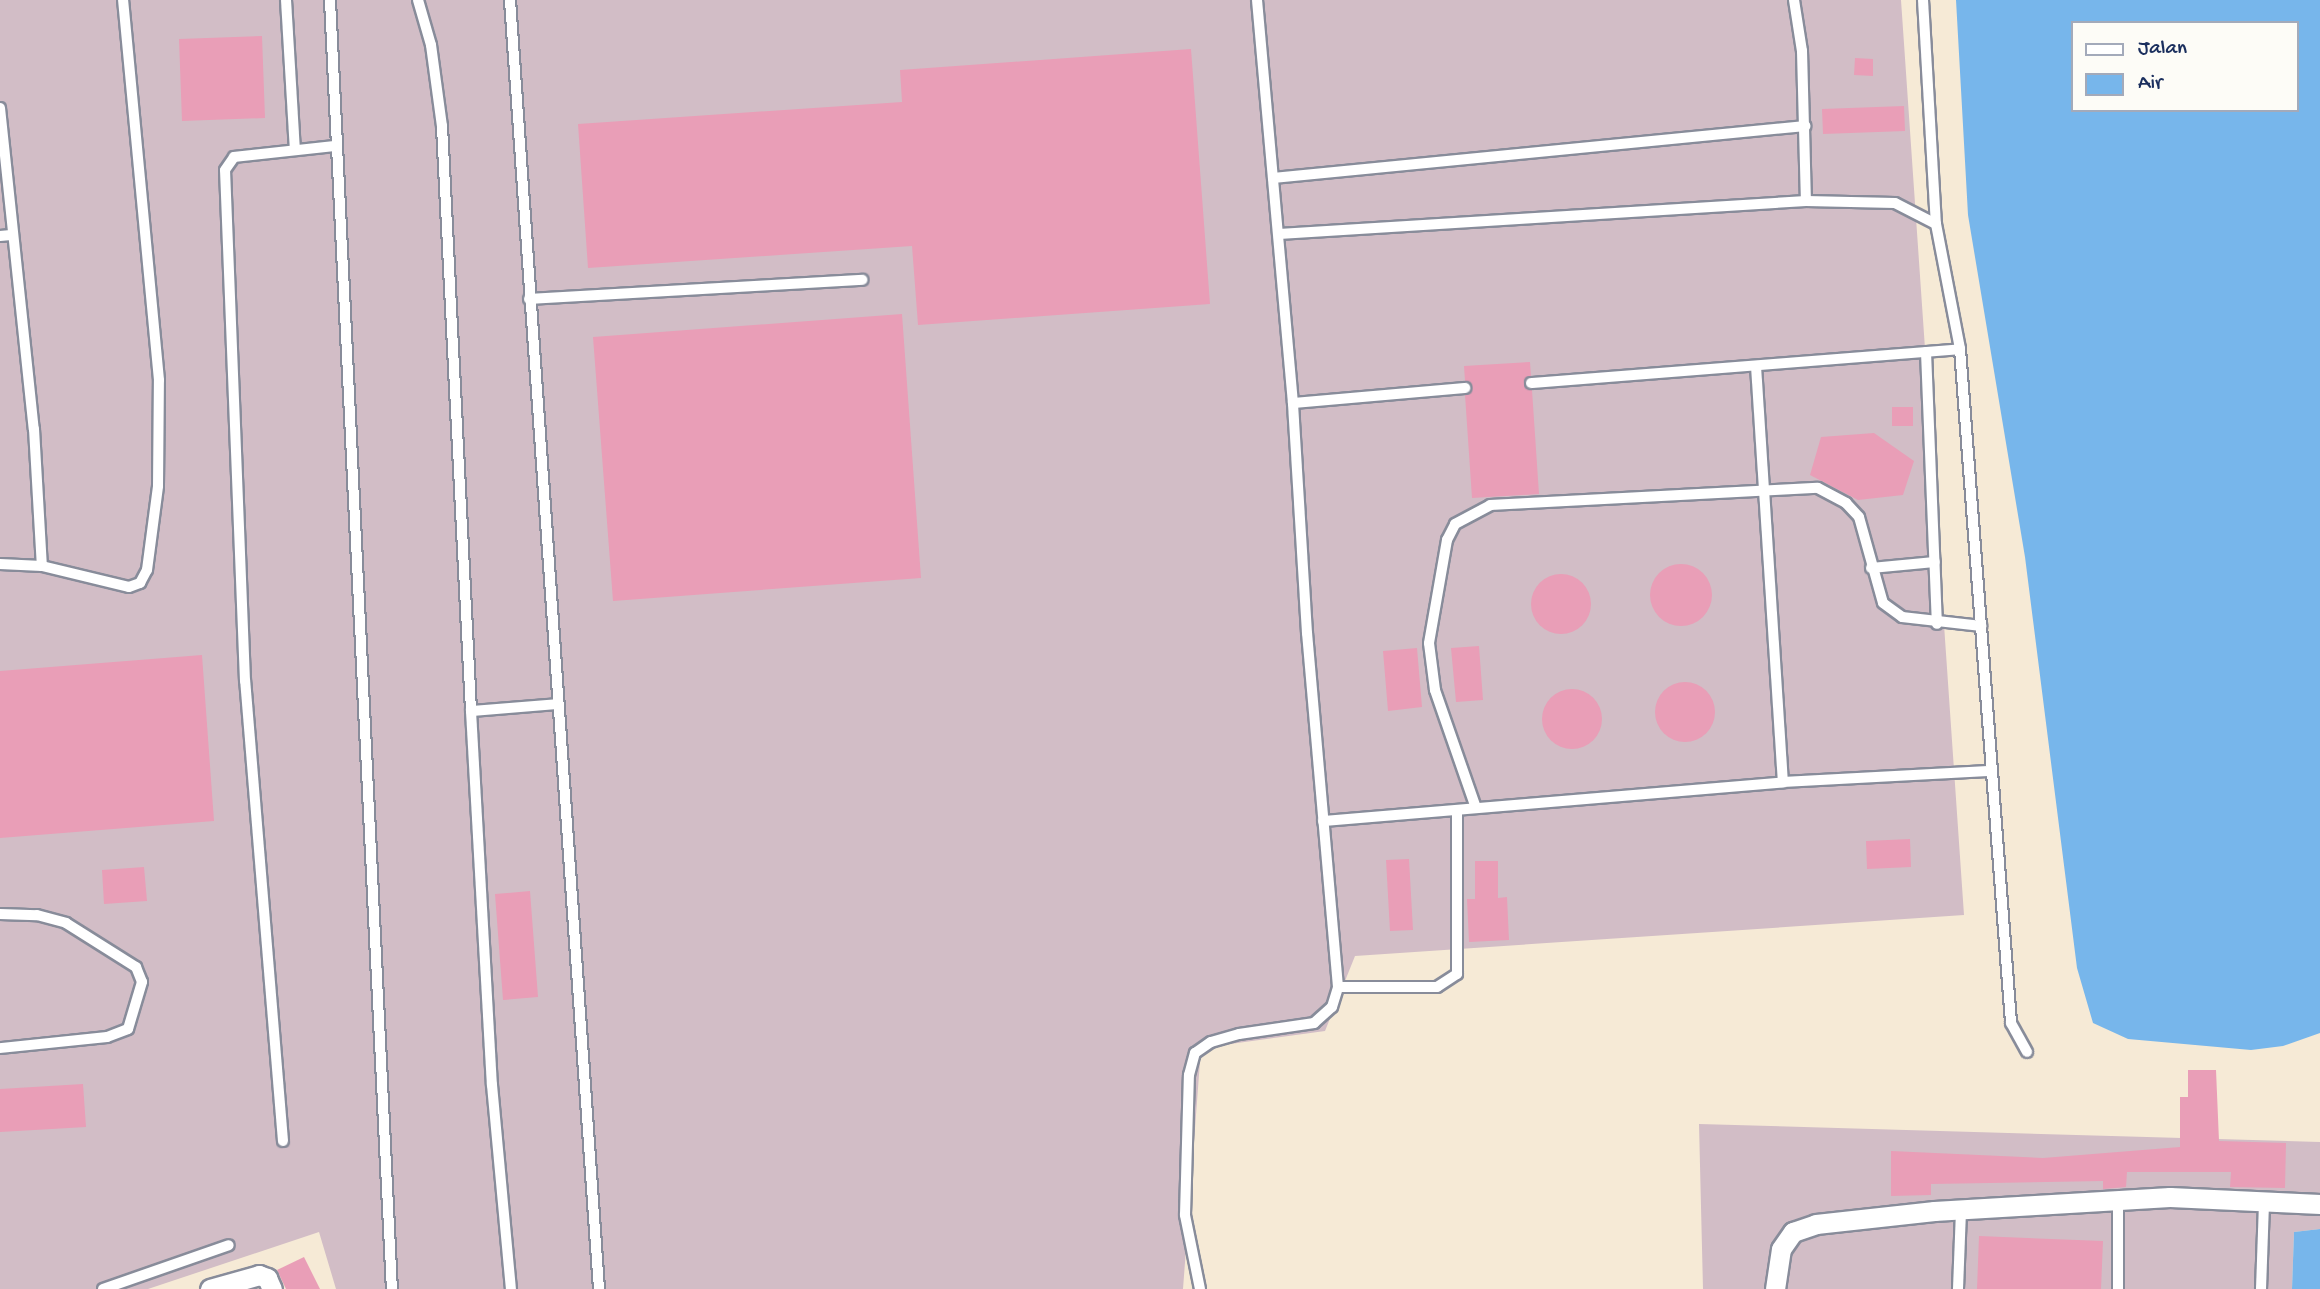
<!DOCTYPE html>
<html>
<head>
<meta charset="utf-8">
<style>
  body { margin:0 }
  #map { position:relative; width:2320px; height:1289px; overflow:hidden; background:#f6ead6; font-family:"Gochi Hand",sans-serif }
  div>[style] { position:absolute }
  .industrial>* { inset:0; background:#d2bdc6 }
  .water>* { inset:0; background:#77b6eb }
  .building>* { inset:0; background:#e99eb7 }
  .round { border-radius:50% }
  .roads { filter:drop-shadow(2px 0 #888c9a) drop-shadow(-2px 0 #888c9a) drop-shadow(0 2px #888c9a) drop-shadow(0 -2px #888c9a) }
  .lane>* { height:10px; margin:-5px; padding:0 5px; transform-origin:5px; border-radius:5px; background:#fff }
  .street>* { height:19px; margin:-9.5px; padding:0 9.5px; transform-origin:9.5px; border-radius:9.5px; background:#fff }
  span { translate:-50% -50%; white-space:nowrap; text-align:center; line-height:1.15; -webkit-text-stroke:7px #fdfcf7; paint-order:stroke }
  .legend { position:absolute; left:2071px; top:21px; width:228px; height:91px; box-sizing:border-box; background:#fdfcf7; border:2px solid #a3aaba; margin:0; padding:9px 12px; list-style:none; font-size:21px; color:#1b2f5e }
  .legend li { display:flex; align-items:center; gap:14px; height:35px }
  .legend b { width:35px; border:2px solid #a3aaba }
</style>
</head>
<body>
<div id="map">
  <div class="industrial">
    <div style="clip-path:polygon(0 0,1901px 0,1964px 915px,1355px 956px,1325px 1031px,1201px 1048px,1183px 1289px,336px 1289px,319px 1232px,148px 1289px,0 1289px)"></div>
    <div style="clip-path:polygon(1699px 1124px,2320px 1142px,2320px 1229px,2294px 1232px,2292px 1289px,1703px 1289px)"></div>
  </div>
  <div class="water">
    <div style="clip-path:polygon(evenodd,1956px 0,2320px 0,2320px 1033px,2283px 1046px,2251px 1050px,2128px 1039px,2093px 1023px,2077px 968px,2025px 557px,1968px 215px,1956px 0,2073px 23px,2297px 23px,2297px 110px,2073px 110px,2073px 23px)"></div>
    <div style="clip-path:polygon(2320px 1229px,2320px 1289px,2292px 1289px,2294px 1232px)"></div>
  </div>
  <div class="building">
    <div style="clip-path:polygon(262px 36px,265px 118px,182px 121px,179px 39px)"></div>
    <div style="clip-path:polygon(1191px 49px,1210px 304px,918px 325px,912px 246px,588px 268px,578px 124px,902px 102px,900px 70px)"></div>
    <div style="clip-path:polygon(1855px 58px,1873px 59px,1873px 76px,1854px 75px)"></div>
    <div style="clip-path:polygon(1904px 106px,1905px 131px,1823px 134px,1822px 109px)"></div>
    <div style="clip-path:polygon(902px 314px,921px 578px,613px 601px,593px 337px)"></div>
    <div style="clip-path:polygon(1530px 362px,1531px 376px,1524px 383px,1532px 390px,1539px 494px,1472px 498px,1465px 395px,1472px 388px,1465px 381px,1464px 366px)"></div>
    <div style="clip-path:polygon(1892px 407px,1913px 407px,1913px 426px,1892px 426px)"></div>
    <div style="clip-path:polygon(1874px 433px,1914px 461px,1903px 495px,1858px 500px,1810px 475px,1821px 437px)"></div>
    <div class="round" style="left:1650px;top:564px;width:62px;height:62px"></div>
    <div class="round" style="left:1531px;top:574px;width:60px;height:60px"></div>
    <div style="clip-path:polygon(1479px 646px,1483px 700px,1456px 702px,1451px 648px)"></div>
    <div style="clip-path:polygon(1417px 648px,1422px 707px,1388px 711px,1383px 651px)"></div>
    <div style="clip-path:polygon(202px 655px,214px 821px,0 838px,0 671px)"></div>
    <div class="round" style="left:1655px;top:682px;width:60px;height:60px"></div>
    <div class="round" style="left:1542px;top:689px;width:60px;height:60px"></div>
    <div style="clip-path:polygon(1910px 839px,1911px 867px,1867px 869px,1866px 841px)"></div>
    <div style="clip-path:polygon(1409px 859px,1413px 930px,1390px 931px,1386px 860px)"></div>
    <div style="clip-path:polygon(1475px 861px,1498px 861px,1498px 898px,1507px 897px,1509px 940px,1469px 942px,1467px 899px,1475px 899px)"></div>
    <div style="clip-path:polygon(144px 867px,147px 901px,104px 904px,102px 870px)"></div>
    <div style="clip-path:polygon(530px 891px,538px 997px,503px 1000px,495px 894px)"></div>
    <div style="clip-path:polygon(2188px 1070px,2216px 1070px,2219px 1141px,2286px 1143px,2285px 1188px,2230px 1187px,2231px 1172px,2127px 1172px,2126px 1187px,2103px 1189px,2103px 1181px,1931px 1184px,1931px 1195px,1891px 1196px,1891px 1151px,2043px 1158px,2180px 1147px,2180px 1097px,2188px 1097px)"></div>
    <div style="clip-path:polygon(83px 1084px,86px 1127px,0 1132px,0 1089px)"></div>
    <div style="clip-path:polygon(1979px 1236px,2103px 1241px,2101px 1289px,1977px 1289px)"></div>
    <div style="clip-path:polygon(304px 1257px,320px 1289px,286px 1289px,277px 1270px)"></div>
  </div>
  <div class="roads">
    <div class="lane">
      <div style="left:286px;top:0;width:150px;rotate:86.6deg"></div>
      <div style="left:330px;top:0;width:1290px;rotate:87.25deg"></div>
      <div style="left:418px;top:0;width:47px;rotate:73.9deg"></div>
      <div style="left:431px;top:45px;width:82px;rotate:82.3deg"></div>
      <div style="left:442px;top:126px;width:586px;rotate:87.16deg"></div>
      <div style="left:471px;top:711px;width:87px;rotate:-4.6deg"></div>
      <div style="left:510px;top:0;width:1292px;rotate:86.05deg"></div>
      <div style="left:1257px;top:0;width:405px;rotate:84.9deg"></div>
      <div style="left:1293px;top:403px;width:173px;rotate:-5deg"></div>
      <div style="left:1794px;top:0;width:52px;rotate:81.1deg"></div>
      <div style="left:1802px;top:51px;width:150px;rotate:88.5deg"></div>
      <div style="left:1923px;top:0;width:224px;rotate:86.7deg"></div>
      <div style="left:0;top:108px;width:323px;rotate:84deg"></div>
      <div style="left:34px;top:429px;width:137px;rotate:86.7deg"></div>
      <div style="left:42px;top:566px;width:89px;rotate:13.6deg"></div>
      <div style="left:129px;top:587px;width:12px;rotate:-20deg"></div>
      <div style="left:140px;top:583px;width:15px;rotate:-62deg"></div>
      <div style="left:147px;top:570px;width:85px;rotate:-82.5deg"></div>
      <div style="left:158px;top:486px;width:106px;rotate:-89.5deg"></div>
      <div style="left:159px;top:380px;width:382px;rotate:-95.4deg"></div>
      <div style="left:1273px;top:178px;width:535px;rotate:-5.58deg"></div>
      <div style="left:1279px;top:234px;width:528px;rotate:-3.58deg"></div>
      <div style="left:1806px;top:201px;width:89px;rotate:1.3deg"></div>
      <div style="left:1895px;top:203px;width:46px;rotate:27.1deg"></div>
      <div style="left:1936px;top:224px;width:127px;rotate:79.1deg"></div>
      <div style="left:1960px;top:349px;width:676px;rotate:85.67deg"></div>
      <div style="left:2011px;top:1023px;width:33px;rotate:61deg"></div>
      <div style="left:0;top:236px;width:11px;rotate:-5deg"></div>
      <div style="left:529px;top:299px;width:334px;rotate:-3.3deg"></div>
      <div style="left:1926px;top:352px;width:272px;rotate:87.7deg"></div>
      <div style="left:1756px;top:366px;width:417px;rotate:86.3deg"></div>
      <div style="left:1531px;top:383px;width:430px;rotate:-4.5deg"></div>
      <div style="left:0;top:564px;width:42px;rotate:2.7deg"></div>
      <div style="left:1871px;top:568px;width:64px;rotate:-5.4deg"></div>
      <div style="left:471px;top:711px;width:375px;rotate:86.8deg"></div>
      <div style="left:492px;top:1085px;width:205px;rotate:84.7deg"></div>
      <div style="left:1476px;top:808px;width:125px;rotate:-109.2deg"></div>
      <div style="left:1435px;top:690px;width:47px;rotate:-97.3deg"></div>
      <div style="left:1429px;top:643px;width:105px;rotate:-80.1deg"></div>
      <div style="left:1447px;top:540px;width:18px;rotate:-63deg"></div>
      <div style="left:1455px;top:524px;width:40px;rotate:-28deg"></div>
      <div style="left:1490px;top:505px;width:328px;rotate:-3deg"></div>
      <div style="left:1818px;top:488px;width:32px;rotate:28deg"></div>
      <div style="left:1846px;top:503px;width:19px;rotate:47deg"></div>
      <div style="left:1859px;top:517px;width:89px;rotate:74.4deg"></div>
      <div style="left:1883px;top:603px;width:24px;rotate:36deg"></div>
      <div style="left:1902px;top:617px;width:80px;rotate:6.5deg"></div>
      <div style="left:1323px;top:821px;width:462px;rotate:-4.8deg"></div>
      <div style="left:1783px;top:782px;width:205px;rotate:-3.1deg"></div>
      <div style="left:0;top:914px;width:37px;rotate:2deg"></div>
      <div style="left:37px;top:915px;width:30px;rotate:15deg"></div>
      <div style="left:66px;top:923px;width:83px;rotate:32.2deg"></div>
      <div style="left:136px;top:967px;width:16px;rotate:68deg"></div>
      <div style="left:142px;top:982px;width:49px;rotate:106.6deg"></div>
      <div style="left:128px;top:1029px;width:22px;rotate:159deg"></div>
      <div style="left:107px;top:1037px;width:108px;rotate:174.1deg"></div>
      <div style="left:1338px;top:987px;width:99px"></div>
      <div style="left:1437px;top:987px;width:24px;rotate:-33deg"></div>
      <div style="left:1457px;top:974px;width:164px;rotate:-90deg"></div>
      <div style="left:283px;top:1141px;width:462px;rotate:-94.7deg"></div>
      <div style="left:245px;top:681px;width:511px;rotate:-92.24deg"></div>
      <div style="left:225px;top:170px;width:16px;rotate:-55deg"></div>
      <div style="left:234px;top:157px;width:103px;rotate:-6.2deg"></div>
      <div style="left:103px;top:1289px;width:133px;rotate:-19.2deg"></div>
      <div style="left:1200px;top:1289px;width:76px;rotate:-101.5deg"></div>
      <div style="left:1185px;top:1215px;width:140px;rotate:-88.4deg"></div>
      <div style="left:1189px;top:1075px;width:23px;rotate:-75deg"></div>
      <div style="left:1195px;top:1053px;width:19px;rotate:-35deg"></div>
      <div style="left:1211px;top:1042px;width:29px;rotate:-16deg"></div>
      <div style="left:1239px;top:1034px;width:76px;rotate:-8.3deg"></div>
      <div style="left:1314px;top:1023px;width:24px;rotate:-42deg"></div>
      <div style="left:1332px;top:1007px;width:21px;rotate:-73deg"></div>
      <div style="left:1338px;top:987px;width:355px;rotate:-95deg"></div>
      <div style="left:1307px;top:633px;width:230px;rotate:-93.5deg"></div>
      <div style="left:1958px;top:1289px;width:78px;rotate:-87.8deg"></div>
      <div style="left:2118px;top:1289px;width:88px;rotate:-90deg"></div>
      <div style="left:2261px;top:1289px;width:87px;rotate:-88deg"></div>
    </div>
    <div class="street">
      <div style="left:210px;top:1289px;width:51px;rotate:-15.9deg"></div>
      <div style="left:259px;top:1275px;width:9px;rotate:21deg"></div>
      <div style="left:267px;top:1278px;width:12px;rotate:66deg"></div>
      <div style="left:1775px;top:1289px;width:40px;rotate:-81.5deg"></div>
      <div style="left:1781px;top:1249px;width:21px;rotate:-55deg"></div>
      <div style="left:1793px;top:1232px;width:24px;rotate:-19deg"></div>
      <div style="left:1816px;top:1224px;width:119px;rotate:-6.3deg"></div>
      <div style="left:1934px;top:1211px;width:236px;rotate:-3.4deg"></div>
      <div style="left:2170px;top:1197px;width:150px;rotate:2.7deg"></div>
    </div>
  </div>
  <ul class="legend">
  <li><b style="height:9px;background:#fff"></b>Jalan</li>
  <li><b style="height:19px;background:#77b6eb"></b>Air</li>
  </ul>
</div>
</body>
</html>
